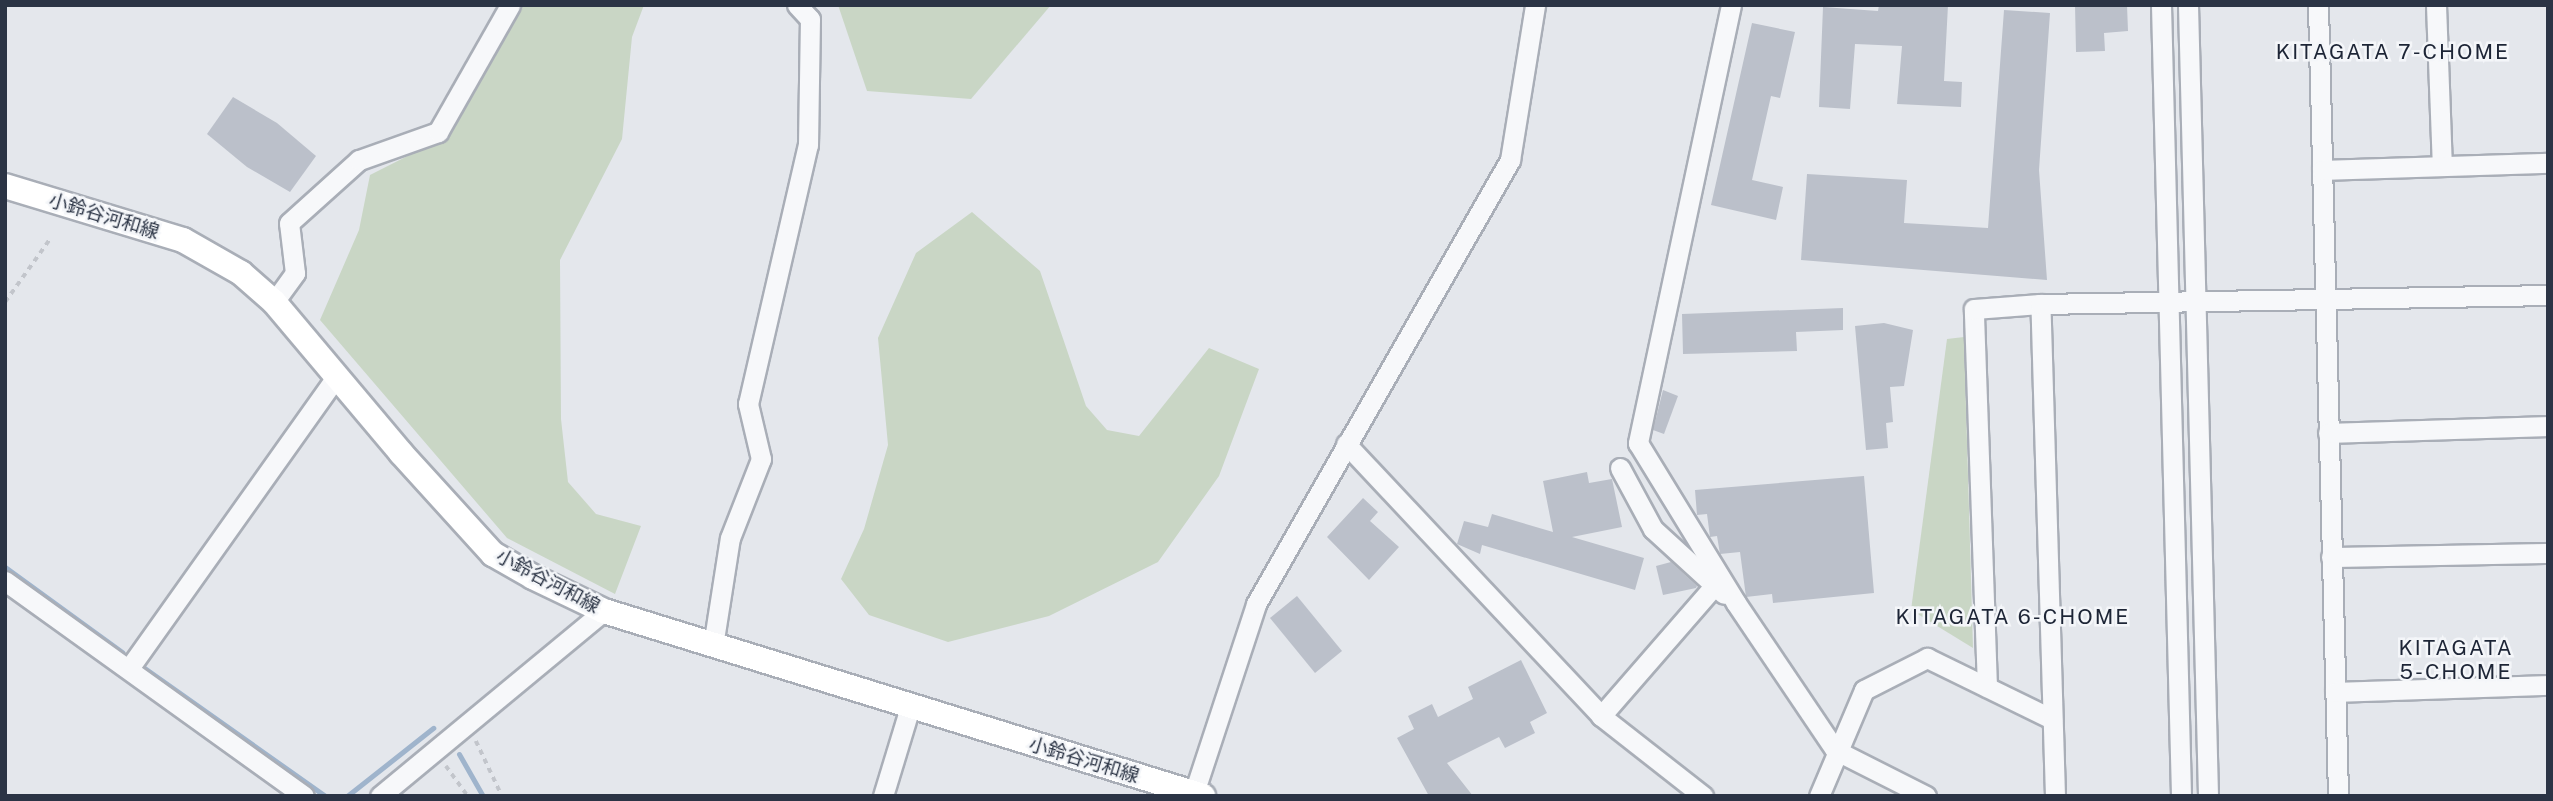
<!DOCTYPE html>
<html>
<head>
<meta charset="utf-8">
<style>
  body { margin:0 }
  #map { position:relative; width:2553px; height:801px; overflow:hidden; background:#e4e7ec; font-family:"Public Sans","Noto Sans JP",sans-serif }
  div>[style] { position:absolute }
  .green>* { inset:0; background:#c9d6c5 }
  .stream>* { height:5px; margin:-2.5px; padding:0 2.5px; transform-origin:2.5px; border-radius:2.5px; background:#9fb4cc }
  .building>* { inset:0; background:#bbc0ca }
  .path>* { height:3.5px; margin-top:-1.75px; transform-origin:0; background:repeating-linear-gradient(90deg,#c2c5cb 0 5px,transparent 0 10px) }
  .roads { filter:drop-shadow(2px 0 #a9aeb7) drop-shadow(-2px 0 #a9aeb7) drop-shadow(0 2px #a9aeb7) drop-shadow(0 -2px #a9aeb7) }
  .minor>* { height:19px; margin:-9.5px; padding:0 9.5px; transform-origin:9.5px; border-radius:9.5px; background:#f7f8fa }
  .major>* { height:24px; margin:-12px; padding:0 12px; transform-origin:12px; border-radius:12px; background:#fff }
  span { translate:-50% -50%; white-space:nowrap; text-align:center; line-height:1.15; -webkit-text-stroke:5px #f4f6f9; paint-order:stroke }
  .street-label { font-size:19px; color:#2b3445 }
  .neighbourhood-label { font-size:21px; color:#1d2536; letter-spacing:2px }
  .frame { position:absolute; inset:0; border:7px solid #2b3445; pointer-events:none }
</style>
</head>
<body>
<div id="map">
  <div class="green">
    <div style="clip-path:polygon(521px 5px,644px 5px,632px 37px,622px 139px,560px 260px,561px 419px,568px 482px,596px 514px,641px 526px,615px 594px,507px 538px,320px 320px,359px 230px,370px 175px,447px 136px)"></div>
    <div style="clip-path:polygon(838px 5px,1051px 5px,971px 99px,867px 91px)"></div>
    <div style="clip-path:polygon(972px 212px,1040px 271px,1086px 406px,1107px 430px,1139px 436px,1209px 348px,1259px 369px,1219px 476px,1158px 562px,1049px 616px,948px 642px,869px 615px,841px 579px,864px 529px,888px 445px,878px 338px,916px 253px)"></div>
    <div style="clip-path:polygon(1964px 337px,1973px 648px,1911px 610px,1947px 339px)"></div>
  </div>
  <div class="stream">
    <div style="left:5px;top:567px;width:145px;rotate:36deg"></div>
    <div style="left:143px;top:667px;width:223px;rotate:35.3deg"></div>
    <div style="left:459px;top:754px;width:48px;rotate:60.3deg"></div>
    <div style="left:347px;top:796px;width:110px;rotate:-38.3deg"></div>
  </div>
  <div class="building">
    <div style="clip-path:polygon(1879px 5px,1948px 5px,1944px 81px,1962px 82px,1961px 107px,1897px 104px,1902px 46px,1855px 44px,1850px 109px,1819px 107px,1823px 7px,1878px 11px)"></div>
    <div style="clip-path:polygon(2075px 5px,2127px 5px,2128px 31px,2104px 33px,2105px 51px,2076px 52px)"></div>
    <div style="clip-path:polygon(2004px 10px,2050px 13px,2039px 170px,2047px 280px,1801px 260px,1807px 174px,1907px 180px,1904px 223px,1988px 228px)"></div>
    <div style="clip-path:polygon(1752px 23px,1795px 32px,1780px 98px,1771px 96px,1752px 180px,1783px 187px,1776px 220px,1711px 205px)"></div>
    <div style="clip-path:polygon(233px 97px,277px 123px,316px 156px,290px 192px,247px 167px,207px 134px)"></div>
    <div style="clip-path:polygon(1843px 308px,1843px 330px,1796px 332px,1797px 351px,1683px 354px,1682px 314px)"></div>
    <div style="clip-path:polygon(1884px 323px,1913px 330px,1904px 386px,1890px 387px,1893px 422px,1886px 423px,1888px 448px,1866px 450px,1855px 326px)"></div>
    <div style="clip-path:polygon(1663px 390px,1678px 396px,1664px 434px,1653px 430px)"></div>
    <div style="clip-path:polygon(1587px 472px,1589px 483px,1612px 479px,1622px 527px,1572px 537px,1644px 558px,1635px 590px,1482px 545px,1480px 554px,1457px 544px,1464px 521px,1488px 527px,1492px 514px,1553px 532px,1543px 481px)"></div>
    <div style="clip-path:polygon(1864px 476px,1874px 593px,1773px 603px,1772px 594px,1746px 597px,1740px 552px,1720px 554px,1717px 536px,1710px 537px,1707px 514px,1697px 515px,1695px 490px)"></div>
    <div style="clip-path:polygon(1363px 498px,1378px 512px,1370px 521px,1399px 547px,1369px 580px,1327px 537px)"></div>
    <div style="clip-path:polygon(1671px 562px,1697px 586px,1696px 588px,1663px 595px,1656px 566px)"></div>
    <div style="clip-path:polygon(1297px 596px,1342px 651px,1315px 673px,1270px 618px)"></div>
    <div style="clip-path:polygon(1521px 660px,1547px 713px,1530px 722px,1535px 733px,1505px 748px,1499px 737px,1447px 763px,1473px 796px,1429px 796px,1397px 738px,1414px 729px,1408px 716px,1432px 704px,1438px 717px,1473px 699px,1468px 687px)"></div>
  </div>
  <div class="path">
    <div style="left:5px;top:302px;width:77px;rotate:-54.5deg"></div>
    <div style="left:476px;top:741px;width:61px;rotate:64.7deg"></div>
    <div style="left:446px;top:766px;width:37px;rotate:54deg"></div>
  </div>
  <div class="roads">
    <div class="minor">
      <div style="left:1731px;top:5px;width:448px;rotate:102deg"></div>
      <div style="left:1638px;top:443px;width:188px;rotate:58.5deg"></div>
      <div style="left:1736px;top:603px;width:177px;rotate:56deg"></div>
      <div style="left:1835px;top:750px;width:102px;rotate:26.8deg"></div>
      <div style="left:2161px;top:5px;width:791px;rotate:88.55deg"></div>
      <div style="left:2188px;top:5px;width:791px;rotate:88.55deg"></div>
      <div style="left:2318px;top:5px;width:791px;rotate:88.55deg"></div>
      <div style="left:2436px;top:5px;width:161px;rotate:87.9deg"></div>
      <div style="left:2322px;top:170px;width:226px;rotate:-1.8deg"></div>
      <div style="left:274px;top:302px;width:36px;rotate:-54deg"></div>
      <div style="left:295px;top:273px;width:50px;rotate:-96.8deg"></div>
      <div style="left:289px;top:223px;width:94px;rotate:-42deg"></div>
      <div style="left:359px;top:160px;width:84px;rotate:-19.5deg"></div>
      <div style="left:438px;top:132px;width:146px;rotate:-60.4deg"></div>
      <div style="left:2328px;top:433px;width:220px;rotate:-1.8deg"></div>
      <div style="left:1346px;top:444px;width:373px;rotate:46.8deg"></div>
      <div style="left:1601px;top:716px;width:130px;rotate:38.1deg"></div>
      <div style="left:1620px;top:468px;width:69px;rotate:61.6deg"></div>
      <div style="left:1653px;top:529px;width:96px;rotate:42.5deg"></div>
      <div style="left:2331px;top:557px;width:217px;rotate:-1.1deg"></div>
      <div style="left:5px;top:581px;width:368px;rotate:35.7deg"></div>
      <div style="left:713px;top:646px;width:109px;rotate:-81.1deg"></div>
      <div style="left:730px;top:538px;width:85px;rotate:-68.6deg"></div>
      <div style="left:761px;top:459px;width:57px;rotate:-103.3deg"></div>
      <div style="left:748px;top:404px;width:266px;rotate:-77deg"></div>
      <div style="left:808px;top:145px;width:126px;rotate:-89.1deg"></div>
      <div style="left:810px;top:19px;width:19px;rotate:-133deg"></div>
      <div style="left:130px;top:667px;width:357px;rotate:-54.6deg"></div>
      <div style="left:1987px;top:687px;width:378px;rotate:-92deg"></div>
      <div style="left:1974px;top:309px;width:66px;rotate:-4.3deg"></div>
      <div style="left:2335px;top:692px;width:213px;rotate:-1.9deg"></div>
      <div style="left:1601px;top:716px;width:172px;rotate:-49deg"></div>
      <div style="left:1194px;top:793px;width:199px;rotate:-71.8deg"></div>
      <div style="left:1256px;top:604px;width:512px;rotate:-60.23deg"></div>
      <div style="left:1510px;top:160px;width:157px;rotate:-80.8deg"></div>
      <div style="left:380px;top:796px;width:291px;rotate:-39.6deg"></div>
      <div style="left:883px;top:796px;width:93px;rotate:-73.1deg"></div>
      <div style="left:1819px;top:796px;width:115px;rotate:-67deg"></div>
      <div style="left:1864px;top:690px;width:71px;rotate:-26.9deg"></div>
      <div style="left:1927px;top:658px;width:139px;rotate:26deg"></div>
      <div style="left:2055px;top:796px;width:492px;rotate:-91.7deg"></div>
      <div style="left:2040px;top:304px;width:508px;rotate:-1.01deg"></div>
    </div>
    <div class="major">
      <div style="left:5px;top:186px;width:186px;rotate:16.9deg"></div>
      <div style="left:183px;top:240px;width:67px;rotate:29.6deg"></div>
      <div style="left:241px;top:273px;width:44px;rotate:41.3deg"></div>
      <div style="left:274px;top:302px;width:197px;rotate:49.9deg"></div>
      <div style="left:401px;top:453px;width:137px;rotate:47.7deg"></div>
      <div style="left:493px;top:554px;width:46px;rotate:29.9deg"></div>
      <div style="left:533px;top:577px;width:79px;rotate:25.6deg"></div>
      <div style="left:604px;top:611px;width:627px;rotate:17.16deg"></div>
    </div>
  </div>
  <div class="street-label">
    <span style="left:104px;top:216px;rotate:17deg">小鈴谷河和線</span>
    <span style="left:548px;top:581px;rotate:28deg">小鈴谷河和線</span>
    <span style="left:1084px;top:760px;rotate:17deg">小鈴谷河和線</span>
  </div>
  <div class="neighbourhood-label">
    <span style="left:2393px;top:52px">KITAGATA 7-CHOME</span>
    <span style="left:2013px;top:617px">KITAGATA 6-CHOME</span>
    <span style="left:2456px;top:660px">KITAGATA<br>5-CHOME</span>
  </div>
  <div class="frame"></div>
</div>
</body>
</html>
